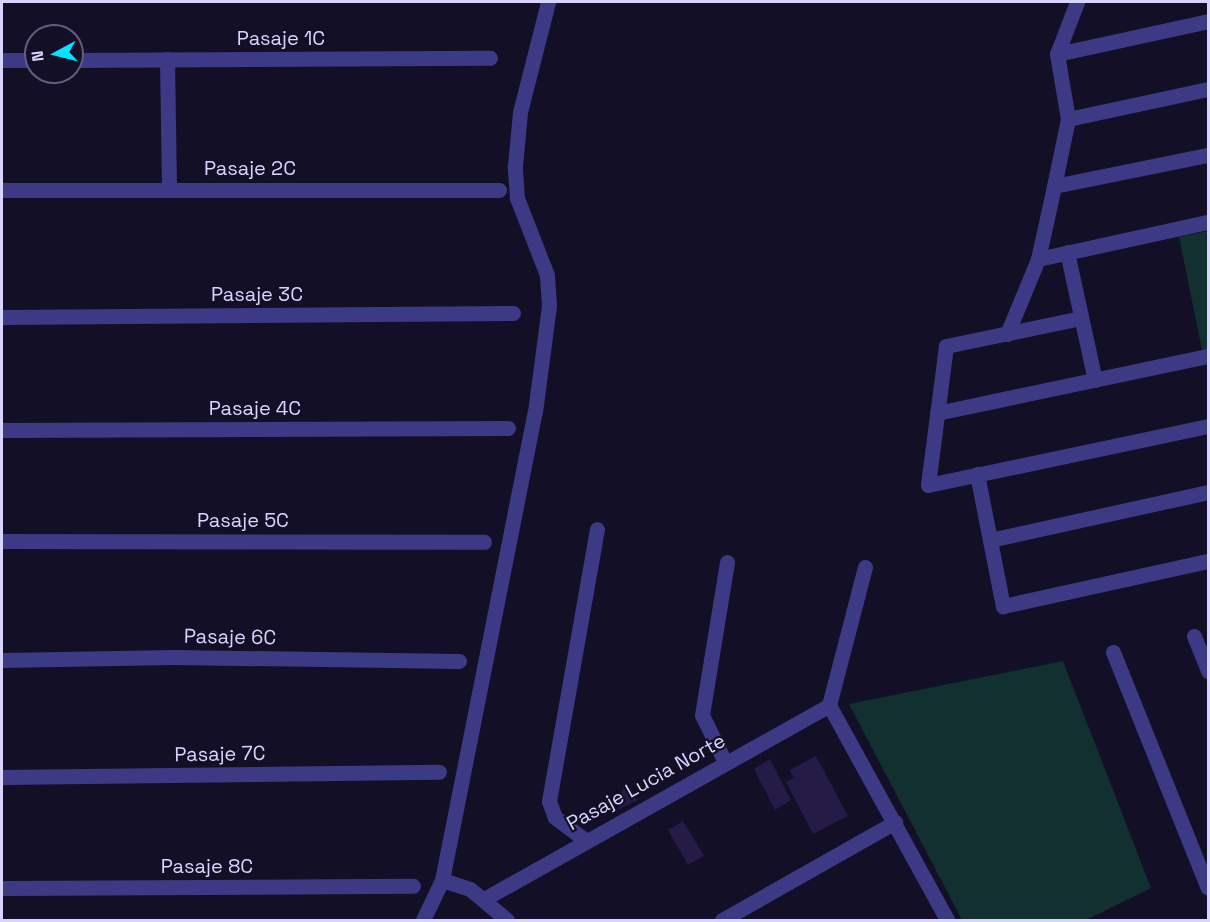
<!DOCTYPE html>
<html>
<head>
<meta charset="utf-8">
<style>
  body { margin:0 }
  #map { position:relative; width:1210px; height:922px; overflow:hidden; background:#130f26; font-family:"Space Grotesk",sans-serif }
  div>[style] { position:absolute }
  .green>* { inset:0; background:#12302f }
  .building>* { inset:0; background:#241b47 }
  .pedestrian>* { height:15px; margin:-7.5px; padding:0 7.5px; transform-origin:7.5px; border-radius:7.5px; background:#3d3a85 }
  .minor>* { height:15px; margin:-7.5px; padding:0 7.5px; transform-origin:7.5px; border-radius:7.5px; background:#3d3a85 }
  span { translate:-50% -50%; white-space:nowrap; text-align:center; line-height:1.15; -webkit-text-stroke:4.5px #130f26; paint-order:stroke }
  .street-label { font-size:20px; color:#d9d4ff }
  .frame { position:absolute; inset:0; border:3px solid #d9d4ff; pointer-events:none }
  .north { position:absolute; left:24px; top:24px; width:60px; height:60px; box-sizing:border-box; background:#130f26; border:2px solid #625e7d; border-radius:50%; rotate:263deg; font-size:16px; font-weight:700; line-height:24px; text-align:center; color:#d9d4ff }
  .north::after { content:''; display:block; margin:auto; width:21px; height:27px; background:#00e5ff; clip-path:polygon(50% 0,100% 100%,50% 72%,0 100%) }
</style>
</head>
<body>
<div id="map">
  <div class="green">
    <div style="clip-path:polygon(1208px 231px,1208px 349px,1202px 350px,1179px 237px)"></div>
    <div style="clip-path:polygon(1063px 661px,1151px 888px,1086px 920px,962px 920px,849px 704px)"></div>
  </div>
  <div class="building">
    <div style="clip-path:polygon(816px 756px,848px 816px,813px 834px,786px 782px,794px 778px,790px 770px)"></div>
    <div style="clip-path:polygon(770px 759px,791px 800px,775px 810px,754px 769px)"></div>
    <div style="clip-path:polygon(623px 788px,638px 800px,618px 810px)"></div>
    <div style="clip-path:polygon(683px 821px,704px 856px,688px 865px,668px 830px)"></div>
  </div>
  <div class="pedestrian">
    <div style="left:1057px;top:54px;width:155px;rotate:-12.3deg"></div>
    <div style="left:1068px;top:119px;width:143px;rotate:-12.1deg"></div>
    <div style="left:1054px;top:186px;width:157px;rotate:-11.4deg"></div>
    <div style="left:1067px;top:252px;width:131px;rotate:77.7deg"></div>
    <div style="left:1038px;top:259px;width:174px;rotate:-12.3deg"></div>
    <div style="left:1081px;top:318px;width:138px;rotate:168.3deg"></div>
    <div style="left:946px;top:346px;width:140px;rotate:97.4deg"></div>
    <div style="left:928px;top:485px;width:286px;rotate:-11.9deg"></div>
    <div style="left:1007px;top:334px;width:81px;rotate:-67.5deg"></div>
    <div style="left:1038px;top:259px;width:75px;rotate:-77.6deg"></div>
    <div style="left:1054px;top:186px;width:68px;rotate:-78.2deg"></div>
    <div style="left:1068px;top:119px;width:66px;rotate:-99.6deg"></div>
    <div style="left:1057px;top:54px;width:56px;rotate:-69deg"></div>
    <div style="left:937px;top:413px;width:277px;rotate:-11.9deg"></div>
    <div style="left:977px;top:474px;width:135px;rotate:78.9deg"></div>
    <div style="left:1003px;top:606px;width:210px;rotate:-12.4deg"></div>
    <div style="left:990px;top:540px;width:223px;rotate:-12.4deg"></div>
    <div style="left:1194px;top:636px;width:38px;rotate:68deg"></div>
    <div style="left:1113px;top:652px;width:254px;rotate:68.1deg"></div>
  </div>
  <div class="minor">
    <div style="left:167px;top:59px;width:130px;rotate:89.1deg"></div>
    <div style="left:2px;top:60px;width:34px"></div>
    <div style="left:72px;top:60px;width:418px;rotate:-0.3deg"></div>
    <div style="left:2px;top:190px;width:497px"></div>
    <div style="left:2px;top:317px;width:511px;rotate:-0.45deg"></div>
    <div style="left:2px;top:430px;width:506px;rotate:-0.23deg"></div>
    <div style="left:2px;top:541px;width:482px;rotate:0.1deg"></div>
    <div style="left:865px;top:567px;width:143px;rotate:104.6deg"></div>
    <div style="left:829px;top:705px;width:245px;rotate:61.2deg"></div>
    <div style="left:2px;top:660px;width:171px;rotate:-1deg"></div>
    <div style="left:173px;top:657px;width:286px;rotate:0.8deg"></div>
    <div style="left:725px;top:762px;width:52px;rotate:-116.1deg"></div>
    <div style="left:702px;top:715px;width:155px;rotate:-80.7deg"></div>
    <div style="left:2px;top:777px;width:437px;rotate:-0.7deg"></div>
    <div style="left:585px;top:840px;width:38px;rotate:-143deg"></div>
    <div style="left:555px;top:817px;width:17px;rotate:-111deg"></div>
    <div style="left:549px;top:801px;width:276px;rotate:-80deg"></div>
    <div style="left:442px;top:880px;width:29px;rotate:18deg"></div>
    <div style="left:470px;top:889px;width:48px;rotate:40deg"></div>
    <div style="left:2px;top:888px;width:411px;rotate:-0.3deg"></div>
    <div style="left:484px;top:899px;width:396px;rotate:-29.3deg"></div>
    <div style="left:423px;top:920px;width:44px;rotate:-64.6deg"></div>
    <div style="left:442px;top:880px;width:477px;rotate:-78.8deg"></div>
    <div style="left:535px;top:412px;width:108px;rotate:-82.5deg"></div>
    <div style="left:549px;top:305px;width:30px;rotate:-94deg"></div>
    <div style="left:547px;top:275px;width:83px;rotate:-111.3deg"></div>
    <div style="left:517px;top:198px;width:32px;rotate:-94deg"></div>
    <div style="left:515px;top:166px;width:54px;rotate:-84.7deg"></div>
    <div style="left:520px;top:112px;width:114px;rotate:-75.7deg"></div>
    <div style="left:722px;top:920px;width:199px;rotate:-29.5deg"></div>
  </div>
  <div class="street-label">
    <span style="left:281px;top:38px">Pasaje 1C</span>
    <span style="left:250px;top:168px">Pasaje 2C</span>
    <span style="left:257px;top:294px">Pasaje 3C</span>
    <span style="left:255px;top:408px">Pasaje 4C</span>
    <span style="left:243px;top:520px">Pasaje 5C</span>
    <span style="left:230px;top:637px;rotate:1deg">Pasaje 6C</span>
    <span style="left:220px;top:754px;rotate:-1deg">Pasaje 7C</span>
    <span style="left:646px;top:782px;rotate:-29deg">Pasaje Lucia Norte</span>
    <span style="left:207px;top:866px">Pasaje 8C</span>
  </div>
  <div class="frame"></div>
  <div class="north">N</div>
</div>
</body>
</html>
